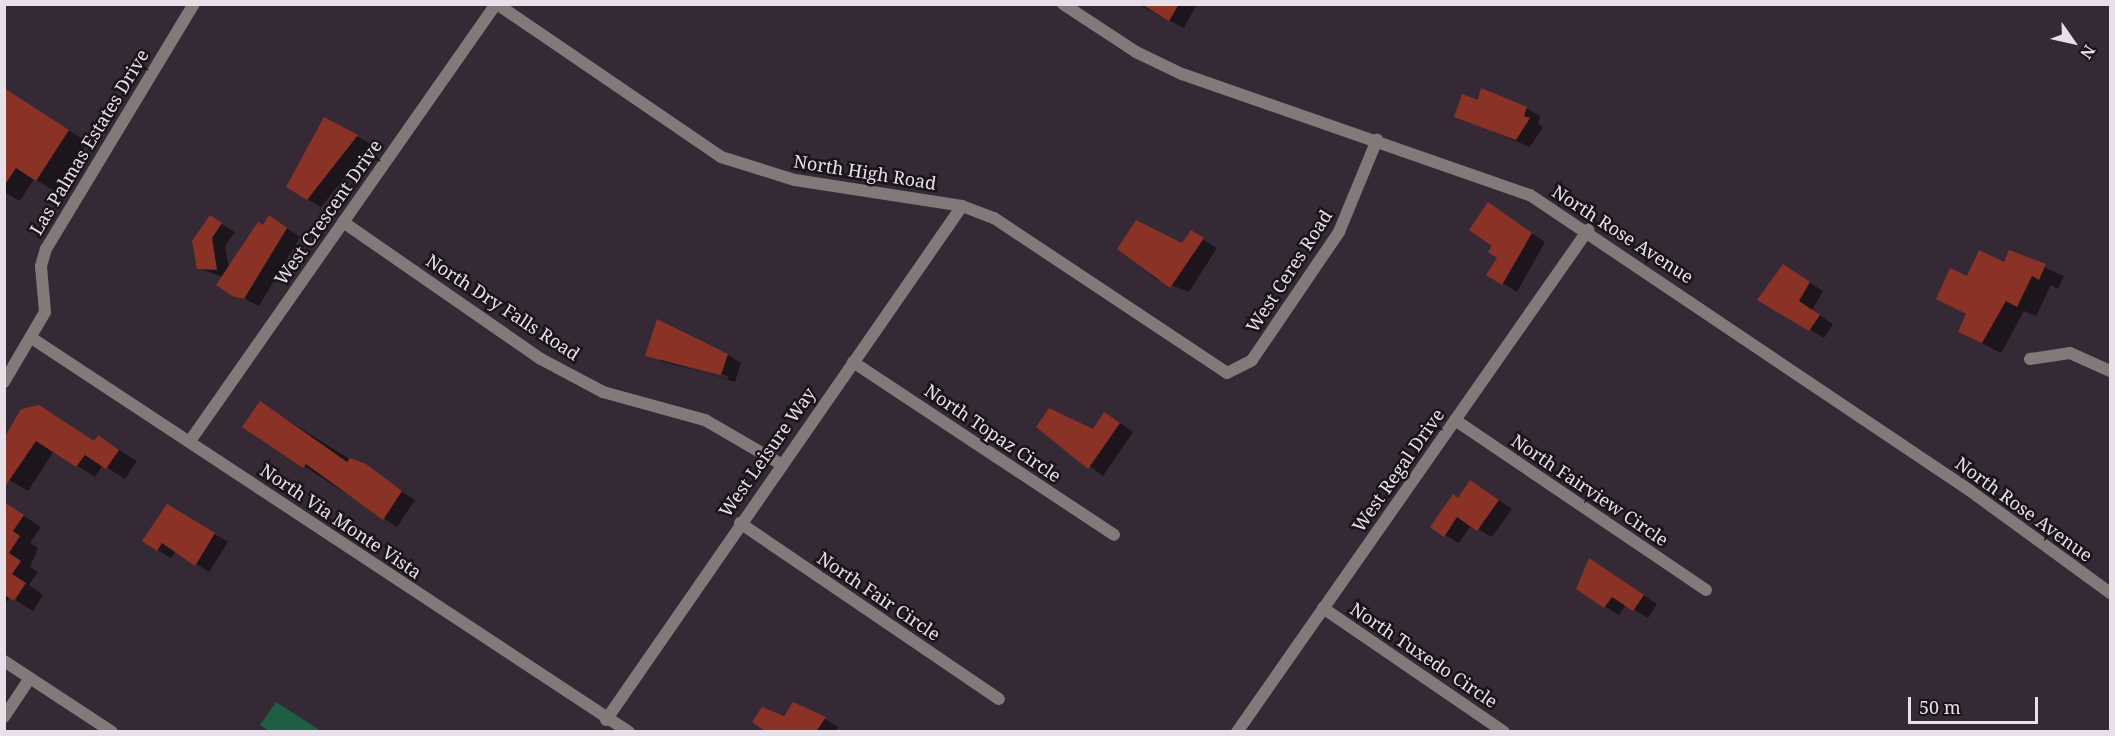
<!DOCTYPE html>
<html>
<head>
<meta charset="utf-8">
<style>
  body { margin:0 }
  #map { position:relative; width:2115px; height:736px; overflow:hidden; background:#352935; font-family:"Noto Serif",serif }
  div>[style] { position:absolute }
  .green>* { inset:0; background:#1e5f43 }
  .shadow>* { inset:0; background:#0007 }
  .building>* { inset:0; background:#8b3227 }
  .minor>* { height:12px; margin:-6px; padding:0 6px; transform-origin:6px; border-radius:6px; background:#83797a }
  span { translate:-50% -50%; white-space:nowrap; text-align:center; line-height:1.15; -webkit-text-stroke:5px #191419; paint-order:stroke }
  .street-label { font-size:18px; color:#e8e0e8 }
  .frame { position:absolute; inset:0; border:6px solid #e8e0e8; pointer-events:none }
  .north { position:absolute; left:2043px; top:12px; width:60px; height:60px; -webkit-text-stroke:4px #191419; paint-order:stroke; rotate:124deg; font-size:16px; font-weight:700; line-height:24px; text-align:center; color:#e8e0e8 }
  .north::after { content:''; display:block; margin:auto; width:21px; height:27px; background:#e8e0e8; clip-path:polygon(50% 0,100% 100%,50% 72%,0 100%) }
  .scale { position:absolute; left:1908px; top:697px; width:130px; height:27px; box-sizing:border-box; border:3px solid #e8e0e8; border-top:0; padding-left:8px; font-size:18px; line-height:21px; white-space:nowrap; color:#e8e0e8; -webkit-text-stroke:4px #191419; paint-order:stroke }
</style>
</head>
<body>
<div id="map">
  <div class="green">
    <div style="clip-path:polygon(276px 702px,321px 731px,269px 731px,260px 725px)"></div>
  </div>
  <div class="shadow">
    <div style="clip-path:polygon(1137px 4px,1197px 4px,1184px 28px)"></div>
    <div style="clip-path:polygon(9px 92px,87px 142px,55px 191px,34px 179px,20px 201px,4px 192px,4px 100px)"></div>
    <div style="clip-path:polygon(1478px 102px,1526px 108px,1540px 116px,1538px 124px,1543px 127px,1530px 147px,1456px 116px)"></div>
    <div style="clip-path:polygon(325px 119px,371px 144px,321px 207px,307px 199px)"></div>
    <div style="clip-path:polygon(1488px 204px,1545px 242px,1517px 292px,1488px 274px,1499px 258px)"></div>
    <div style="clip-path:polygon(210px 217px,235px 232px,225px 246px,229px 269px,270px 217px,300px 237px,259px 306px,232px 292px,223px 277px,198px 268px)"></div>
    <div style="clip-path:polygon(1191px 232px,1217px 248px,1189px 292px,1156px 279px,1119px 249px,1183px 245px)"></div>
    <div style="clip-path:polygon(2010px 252px,2064px 276px,2058px 289px,2051px 285px,2036px 316px,2024px 311px,2001px 353px,1960px 332px,1967px 315px,1938px 299px,1967px 278px,2005px 264px)"></div>
    <div style="clip-path:polygon(1797px 274px,1823px 291px,1812px 310px,1833px 324px,1824px 338px,1759px 299px)"></div>
    <div style="clip-path:polygon(evenodd,646px 355px,728px 355px,741px 363px,735px 382px,646px 355px,660px 358px,728px 376px,728px 379px,660px 361px,660px 358px)"></div>
    <div style="clip-path:polygon(260px 403px,415px 500px,397px 527px,304px 466px)"></div>
    <div style="clip-path:polygon(22px 410px,95px 442px,98px 437px,137px 461px,125px 479px,103px 465px,95px 477px,54px 451px,28px 491px,4px 477px,4px 436px)"></div>
    <div style="clip-path:polygon(1119px 422px,1133px 432px,1103px 476px,1038px 427px,1093px 431px)"></div>
    <div style="clip-path:polygon(1484px 490px,1512px 509px,1492px 537px,1471px 525px,1459px 543px,1445px 535px,1459px 500px)"></div>
    <div style="clip-path:polygon(4px 503px,41px 527px,30px 543px,38px 548px,30px 567px,38px 572px,29px 585px,43px 595px,33px 611px,10px 597px,4px 605px)"></div>
    <div style="clip-path:polygon(168px 506px,228px 542px,209px 572px,176px 551px,171px 558px,158px 550px)"></div>
    <div style="clip-path:polygon(1603px 568px,1657px 604px,1648px 618px,1626px 605px,1619px 615px,1577px 589px)"></div>
    <div style="clip-path:polygon(794px 704px,825px 719px,838px 727px,835px 732px,768px 732px)"></div>
  </div>
  <div class="building">
    <div style="clip-path:polygon(1141px 4px,1179px 4px,1169px 21px)"></div>
    <div style="clip-path:polygon(4px 88px,69px 130px,36px 181px,16px 168px,4px 186px)"></div>
    <div style="clip-path:polygon(1481px 88px,1527px 107px,1524px 116px,1530px 118px,1516px 140px,1454px 117px,1462px 94px,1478px 100px)"></div>
    <div style="clip-path:polygon(324px 117px,358px 135px,307px 200px,286px 187px)"></div>
    <div style="clip-path:polygon(1488px 202px,1532px 233px,1502px 285px,1486px 275px,1497px 258px,1488px 252px,1492px 246px,1469px 230px)"></div>
    <div style="clip-path:polygon(210px 215px,222px 223px,212px 238px,217px 270px,197px 269px,192px 241px)"></div>
    <div style="clip-path:polygon(269px 215px,287px 228px,244px 299px,232px 296px,216px 285px,258px 222px,263px 225px)"></div>
    <div style="clip-path:polygon(1136px 220px,1182px 243px,1191px 230px,1204px 238px,1170px 288px,1117px 249px)"></div>
    <div style="clip-path:polygon(1979px 250px,2004px 262px,2009px 250px,2046px 264px,2039px 280px,2032px 276px,2017px 307px,2006px 301px,1982px 343px,1958px 332px,1966px 314px,1936px 299px,1950px 268px,1967px 276px)"></div>
    <div style="clip-path:polygon(1783px 264px,1810px 282px,1799px 301px,1820px 315px,1809px 331px,1757px 300px)"></div>
    <div style="clip-path:polygon(657px 319px,728px 354px,721px 375px,645px 356px)"></div>
    <div style="clip-path:polygon(260px 401px,347px 462px,350px 458px,366px 464px,402px 491px,383px 520px,306px 464px,303px 468px,242px 427px)"></div>
    <div style="clip-path:polygon(39px 405px,94px 441px,98px 435px,119px 450px,106px 469px,85px 455px,76px 467px,36px 441px,4px 488px,4px 438px,21px 409px)"></div>
    <div style="clip-path:polygon(1049px 408px,1093px 429px,1104px 412px,1120px 423px,1088px 469px,1036px 427px)"></div>
    <div style="clip-path:polygon(1470px 480px,1499px 500px,1477px 531px,1457px 517px,1444px 537px,1430px 527px,1453px 494px,1458px 498px)"></div>
    <div style="clip-path:polygon(4px 502px,24px 515px,13px 531px,20px 536px,9px 553px,21px 561px,12px 574px,26px 583px,14px 601px,4px 595px)"></div>
    <div style="clip-path:polygon(167px 504px,215px 533px,195px 566px,162px 543px,157px 551px,142px 541px)"></div>
    <div style="clip-path:polygon(1589px 558px,1644px 595px,1633px 611px,1612px 597px,1604px 608px,1576px 589px)"></div>
    <div style="clip-path:polygon(793px 702px,826px 717px,816px 732px,766px 732px,752px 722px,762px 707px,784px 716px)"></div>
  </div>
  <div class="minor">
    <div style="left:497px;top:4px;width:271px;rotate:34.3deg"></div>
    <div style="left:721px;top:157px;width:77px;rotate:17.3deg"></div>
    <div style="left:795px;top:180px;width:169px;rotate:8.8deg"></div>
    <div style="left:962px;top:206px;width:34px;rotate:21deg"></div>
    <div style="left:994px;top:218px;width:280px;rotate:33.6deg"></div>
    <div style="left:1227px;top:373px;width:28px;rotate:-27deg"></div>
    <div style="left:1252px;top:360px;width:155px;rotate:-55.8deg"></div>
    <div style="left:1339px;top:232px;width:100px;rotate:-67.6deg"></div>
    <div style="left:1063px;top:4px;width:87px;rotate:33.3deg"></div>
    <div style="left:1136px;top:52px;width:51px;rotate:25.6deg"></div>
    <div style="left:1182px;top:74px;width:368px;rotate:19.2deg"></div>
    <div style="left:1530px;top:195px;width:529px;rotate:33.9deg"></div>
    <div style="left:1969px;top:490px;width:175px;rotate:36.1deg"></div>
    <div style="left:343px;top:222px;width:241px;rotate:34.7deg"></div>
    <div style="left:541px;top:359px;width:70px;rotate:28deg"></div>
    <div style="left:603px;top:392px;width:106px;rotate:15.4deg"></div>
    <div style="left:705px;top:420px;width:88px;rotate:30.1deg"></div>
    <div style="left:33px;top:339px;width:714px;rotate:33.4deg"></div>
    <div style="left:2030px;top:359px;width:40px;rotate:-8.5deg"></div>
    <div style="left:2070px;top:353px;width:44px;rotate:24.2deg"></div>
    <div style="left:853px;top:362px;width:313px;rotate:33.5deg"></div>
    <div style="left:4px;top:382px;width:81px;rotate:-59.6deg"></div>
    <div style="left:45px;top:312px;width:46px;rotate:-95deg"></div>
    <div style="left:41px;top:266px;width:18px;rotate:-74deg"></div>
    <div style="left:46px;top:249px;width:286px;rotate:-58.9deg"></div>
    <div style="left:1455px;top:420px;width:303px;rotate:34.1deg"></div>
    <div style="left:190px;top:441px;width:533px;rotate:-55deg"></div>
    <div style="left:740px;top:523px;width:313px;rotate:34.2deg"></div>
    <div style="left:1323px;top:608px;width:219px;rotate:34.4deg"></div>
    <div style="left:4px;top:661px;width:129px;rotate:33.3deg"></div>
    <div style="left:4px;top:717px;width:47px;rotate:-56.3deg"></div>
    <div style="left:606px;top:720px;width:625px;rotate:-55.29deg"></div>
    <div style="left:1237px;top:732px;width:613px;rotate:-55.04deg"></div>
  </div>
  <div class="street-label">
    <span style="left:89px;top:142px;rotate:-59deg">Las Palmas Estates Drive</span>
    <span style="left:865px;top:172px;rotate:9deg">North High Road</span>
    <span style="left:328px;top:212px;rotate:-55deg">West Crescent Drive</span>
    <span style="left:1623px;top:234px;rotate:33deg">North Rose Avenue</span>
    <span style="left:1289px;top:271px;rotate:-57deg">West Ceres Road</span>
    <span style="left:503px;top:307px;rotate:33deg">North Dry Falls Road</span>
    <span style="left:993px;top:433px;rotate:34deg">North Topaz Circle</span>
    <span style="left:767px;top:452px;rotate:-55deg">West Leisure Way</span>
    <span style="left:1398px;top:470px;rotate:-55deg">West Regal Drive</span>
    <span style="left:1590px;top:490px;rotate:34deg">North Fairview Circle</span>
    <span style="left:2024px;top:509px;rotate:36deg">North Rose Avenue</span>
    <span style="left:341px;top:521px;rotate:34deg">North Via Monte Vista</span>
    <span style="left:879px;top:596px;rotate:34deg">North Fair Circle</span>
    <span style="left:1424px;top:655px;rotate:34deg">North Tuxedo Circle</span>
  </div>
  <div class="frame"></div>
  <div class="north">N</div>
  <div class="scale">50 m</div>
</div>
</body>
</html>
